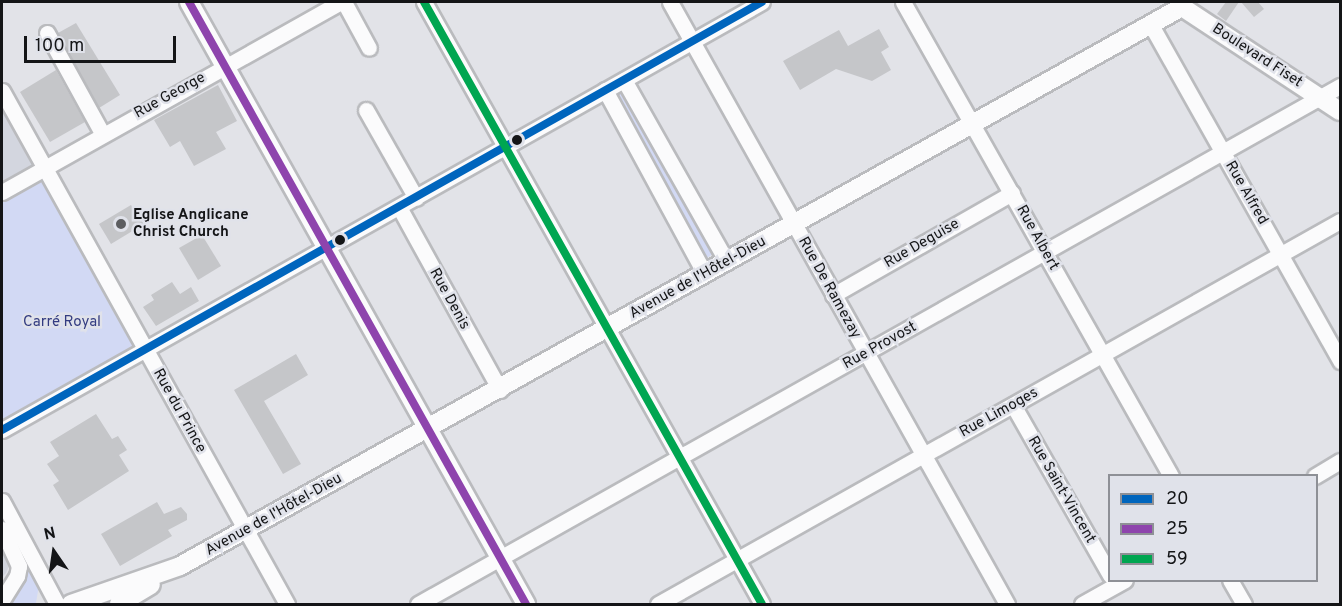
<!DOCTYPE html>
<html>
<head>
<meta charset="utf-8">
<style>
  body { margin:0 }
  #map { position:relative; width:1342px; height:606px; overflow:hidden; background:#e2e3e8; font-family:Overpass,sans-serif }
  div>[style] { position:absolute }
  .built>* { inset:0; background:#d3d6df }
  .green>* { inset:0; background:#d2d9f4 }
  .building>* { inset:0; background:#c5c6c9 }
  .roads { filter:drop-shadow(2px 0 #babbbe) drop-shadow(-2px 0 #babbbe) drop-shadow(0 2px #babbbe) drop-shadow(0 -2px #babbbe) }
  .minor>* { height:15px; margin:-7.5px; padding:0 7.5px; transform-origin:7.5px; border-radius:7.5px; background:#fbfbfc }
  .major>* { height:18px; margin:-9px; padding:0 9px; transform-origin:9px; border-radius:9px; background:#fbfbfc }
  .bus-1>* { height:8px; margin:-4px; padding:0 4px; transform-origin:4px; border-radius:4px; background:#0065bd }
  .bus-2>* { height:8px; margin:-4px; padding:0 4px; transform-origin:4px; border-radius:4px; background:#8e44ad }
  .bus-3>* { height:8px; margin:-4px; padding:0 4px; transform-origin:4px; border-radius:4px; background:#00a651 }
  .dots>* { width:16px; height:16px; translate:-50% -50%; box-sizing:border-box; border:3px solid #e0e2ea; border-radius:50% }
  span { translate:-50% -50%; white-space:nowrap; text-align:center; line-height:1.15; -webkit-text-stroke:5px #e0e2ea; paint-order:stroke }
  .street-label { font-size:15px; color:#141517 }
  .poi-label { font-size:15px; color:#141517; font-weight:700 }
  .left { translate:0 -50%; text-align:left }
  .park-label { font-size:15px; color:#333c81 }
  .frame { position:absolute; inset:0; border:3px solid #141517; pointer-events:none }
  .legend { position:absolute; left:1108px; top:474px; width:210px; height:108px; box-sizing:border-box; background:#e0e2ea; border:2px solid #8e9096; margin:0; padding:8px 10px; list-style:none; font-size:18px; color:#141517 }
  .legend li { display:flex; align-items:center; gap:12px; height:30px }
  .legend b { width:30px; border:2px solid #8e9096 }
  .north { position:absolute; left:24px; top:522px; width:60px; height:60px; -webkit-text-stroke:4px #e0e2ea; paint-order:stroke; rotate:347deg; font-size:16px; font-weight:700; line-height:24px; text-align:center; color:#141517 }
  .north::after { content:''; display:block; margin:auto; width:21px; height:27px; background:#141517; clip-path:polygon(50% 0,100% 100%,50% 72%,0 100%) }
  .scale { position:absolute; left:24px; top:36px; width:152px; height:27px; box-sizing:border-box; border:3px solid #141517; border-top:0; padding-left:8px; font-size:18px; line-height:21px; white-space:nowrap; color:#141517; -webkit-text-stroke:4px #e0e2ea; paint-order:stroke }
</style>
</head>
<body>
<div id="map">
  <div class="built">
    <div style="clip-path:polygon(2px 90px,45px 170px,2px 194px)"></div>
    <div style="clip-path:polygon(2px 538px,12px 559px,6px 573px,2px 577px)"></div>
  </div>
  <div class="green">
    <div style="clip-path:polygon(621px 78px,717px 251px,704px 260px,600px 90px)"></div>
    <div style="clip-path:polygon(45px 170px,144px 347px,2px 426px,2px 194px)"></div>
    <div style="clip-path:polygon(27px 563px,39px 585px,36px 603px,2px 604px)"></div>
  </div>
  <div class="building">
    <div style="clip-path:polygon(1226px 2px,1239px 2px,1226px 21px,1217px 14px)"></div>
    <div style="clip-path:polygon(1241px 2px,1258px 2px,1264px 9px,1254px 17px)"></div>
    <div style="clip-path:polygon(76px 23px,120px 95px,99px 108px,58px 33px)"></div>
    <div style="clip-path:polygon(879px 29px,889px 47px,881px 52px,891px 70px,872px 81px,836px 69px,800px 90px,783px 61px,839px 30px,848px 46px)"></div>
    <div style="clip-path:polygon(56px 70px,85px 122px,50px 142px,20px 92px)"></div>
    <div style="clip-path:polygon(218px 85px,237px 121px,216px 132px,226px 149px,194px 166px,180px 141px,170px 147px,154px 120px)"></div>
    <div style="clip-path:polygon(131px 205px,144px 224px,111px 244px,99px 224px)"></div>
    <div style="clip-path:polygon(202px 235px,221px 266px,198px 280px,179px 248px)"></div>
    <div style="clip-path:polygon(172px 282px,180px 294px,191px 287px,199px 301px,156px 326px,143px 307px,154px 300px,151px 295px)"></div>
    <div style="clip-path:polygon(296px 354px,308px 375px,264px 401px,301px 464px,283px 474px,234px 390px)"></div>
    <div style="clip-path:polygon(96px 414px,112px 439px,118px 436px,127px 450px,119px 455px,129px 471px,68px 510px,53px 485px,59px 481px,47px 464px,59px 456px,50px 442px)"></div>
    <div style="clip-path:polygon(157px 502px,164px 514px,181px 507px,187px 514px,187px 520px,168px 530px,172px 536px,120px 566px,101px 534px)"></div>
  </div>
  <div class="roads">
    <div class="minor">
      <div style="left:344px;top:2px;width:52px;rotate:61.5deg"></div>
      <div style="left:424px;top:2px;width:690px;rotate:60.69deg"></div>
      <div style="left:670px;top:2px;width:690px;rotate:60.76deg"></div>
      <div style="left:903px;top:2px;width:545px;rotate:60.52deg"></div>
      <div style="left:1151px;top:25px;width:386px;rotate:60.6deg"></div>
      <div style="left:47px;top:33px;width:116px;rotate:61.2deg"></div>
      <div style="left:624px;top:80px;width:209px;rotate:60.5deg"></div>
      <div style="left:605px;top:90px;width:209px;rotate:61.5deg"></div>
      <div style="left:2px;top:91px;width:587px;rotate:60.95deg"></div>
      <div style="left:366px;top:110px;width:101px;rotate:60.4deg"></div>
      <div style="left:2px;top:192px;width:388px;rotate:-29.3deg"></div>
      <div style="left:399px;top:207px;width:209px;rotate:61.1deg"></div>
      <div style="left:833px;top:295px;width:206px;rotate:-29.7deg"></div>
      <div style="left:1013px;top:405px;width:196px;rotate:60.3deg"></div>
      <div style="left:2px;top:430px;width:872px;rotate:-29.39deg"></div>
      <div style="left:1315px;top:476px;width:29px;rotate:-31deg"></div>
      <div style="left:2px;top:501px;width:117px;rotate:61.9deg"></div>
      <div style="left:2px;top:529px;width:41px;rotate:65.3deg"></div>
      <div style="left:19px;top:566px;width:10px;rotate:101deg"></div>
      <div style="left:17px;top:576px;width:28px;rotate:122deg"></div>
      <div style="left:1230px;top:580px;width:28px;rotate:60deg"></div>
      <div style="left:418px;top:604px;width:1058px;rotate:-29.33deg"></div>
      <div style="left:658px;top:604px;width:782px;rotate:-29.32deg"></div>
      <div style="left:1082px;top:604px;width:49px;rotate:-29.2deg"></div>
    </div>
    <div class="major">
      <div style="left:189px;top:2px;width:690px;rotate:60.76deg"></div>
      <div style="left:71px;top:604px;width:115px;rotate:-19.2deg"></div>
      <div style="left:180px;top:566px;width:1147px;rotate:-29.16deg"></div>
      <div style="left:1182px;top:7px;width:189px;rotate:33.4deg"></div>
      <div style="left:119px;top:604px;width:37px;rotate:-31deg"></div>
    </div>
  </div>
  <div class="bus-1">
    <div style="left:2px;top:430px;width:872px;rotate:-29.39deg"></div>
  </div>
  <div class="bus-2">
    <div style="left:189px;top:2px;width:690px;rotate:60.76deg"></div>
  </div>
  <div class="bus-3">
    <div style="left:424px;top:2px;width:690px;rotate:60.69deg"></div>
  </div>
  <div class="dots">
    <div style="left:517px;top:140px;background:#141517"></div>
    <div style="left:121px;top:224px;background:#5c5d60"></div>
    <div style="left:340px;top:240px;background:#141517"></div>
  </div>
  <div class="street-label">
    <span style="left:1257px;top:56px;rotate:33deg">Boulevard Fiset</span>
    <span style="left:170px;top:96px;rotate:-29deg">Rue George</span>
    <span style="left:1246px;top:193px;rotate:60deg">Rue Alfred</span>
    <span style="left:1037px;top:238px;rotate:61deg">Rue Albert</span>
    <span style="left:922px;top:244px;rotate:-30deg">Rue Deguise</span>
    <span style="left:698px;top:278px;rotate:-29deg">Avenue de l'Hôtel-Dieu</span>
    <span style="left:829px;top:288px;rotate:61deg">Rue De Ramezay</span>
    <span style="left:449px;top:299px;rotate:61deg">Rue Denis</span>
    <span style="left:880px;top:346px;rotate:-29deg">Rue Provost</span>
    <span style="left:179px;top:411px;rotate:61deg">Rue du Prince</span>
    <span style="left:999px;top:413px;rotate:-29deg">Rue Limoges</span>
    <span style="left:1061px;top:490px;rotate:60deg">Rue Saint-Vincent</span>
    <span style="left:274px;top:515px;rotate:-29deg">Avenue de l'Hôtel-Dieu</span>
  </div>
  <div class="poi-label">
    <span class="left" style="left:133px;top:224px">Eglise Anglicane<br>Christ Church</span>
  </div>
  <div class="park-label">
    <span style="left:62px;top:323px">Carré Royal</span>
  </div>
  <div class="frame"></div>
  <ul class="legend">
  <li><b style="height:8px;background:#0065bd"></b>20</li>
  <li><b style="height:8px;background:#8e44ad"></b>25</li>
  <li><b style="height:8px;background:#00a651"></b>59</li>
  </ul>
  <div class="north">N</div>
  <div class="scale">100 m</div>
</div>
</body>
</html>
